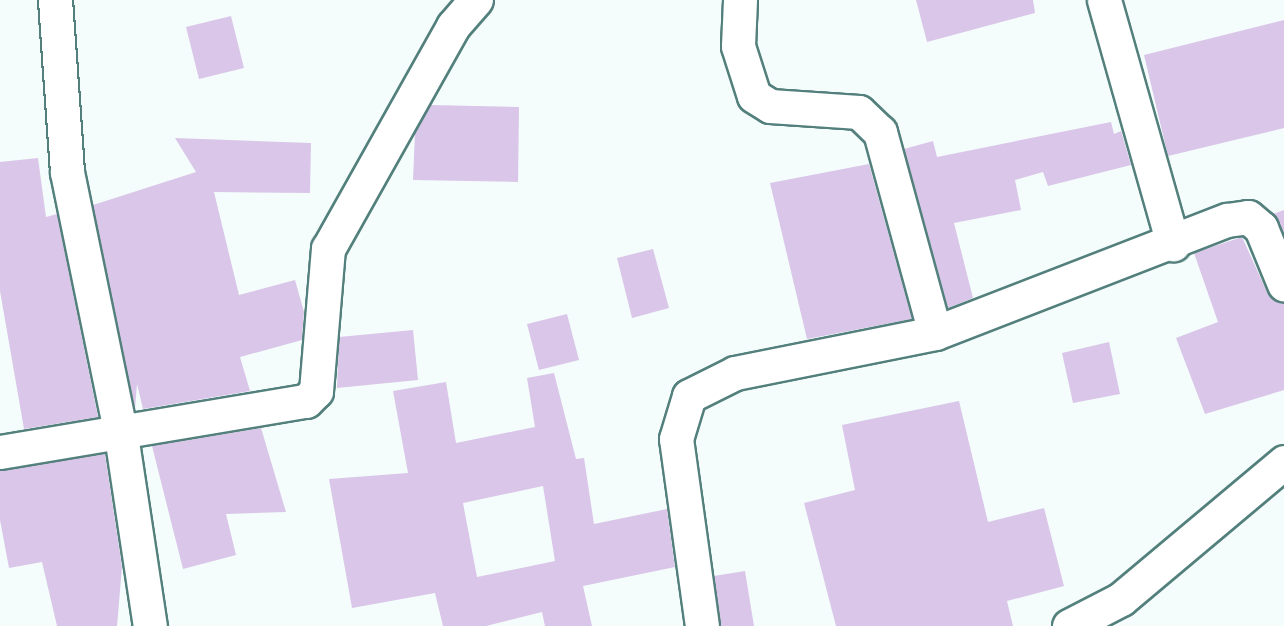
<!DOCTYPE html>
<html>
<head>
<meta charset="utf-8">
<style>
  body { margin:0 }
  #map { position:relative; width:1284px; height:626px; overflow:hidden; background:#f4fdfc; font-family:Inter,sans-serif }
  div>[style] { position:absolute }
  .building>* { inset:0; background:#d9c6e8 }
  .roads { filter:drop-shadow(2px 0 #53807c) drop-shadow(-2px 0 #53807c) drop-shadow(0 2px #53807c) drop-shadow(0 -2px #53807c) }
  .street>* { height:33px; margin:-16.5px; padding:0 16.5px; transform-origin:16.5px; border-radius:16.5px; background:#fff }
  span { translate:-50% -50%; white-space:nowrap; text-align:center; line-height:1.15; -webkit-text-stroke:4.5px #fff; paint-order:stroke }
</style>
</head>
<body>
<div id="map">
  <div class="building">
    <div style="clip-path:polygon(916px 0,1033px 0,1035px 13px,927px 42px)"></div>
    <div style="clip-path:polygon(231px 16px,244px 68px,199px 79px,186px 27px)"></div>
    <div style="clip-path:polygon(1284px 20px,1284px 128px,1168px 156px,1144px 55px)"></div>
    <div style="clip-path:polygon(430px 105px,519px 107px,518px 182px,413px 180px,415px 133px)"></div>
    <div style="clip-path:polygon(1111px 122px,1114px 134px,1121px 131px,1131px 165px,1048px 186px,1043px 172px,1015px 180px,1021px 210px,954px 223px,973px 298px,948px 308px,904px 149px,933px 141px,937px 157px)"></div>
    <div style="clip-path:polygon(175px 138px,311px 143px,310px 193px,214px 192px,239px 295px,295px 280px,304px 312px,302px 340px,240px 357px,250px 391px,143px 409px,137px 384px,135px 409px,93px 205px,196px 172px)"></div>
    <div style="clip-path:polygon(38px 158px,46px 217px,57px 214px,98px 417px,24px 429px,0 291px,0 162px)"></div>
    <div style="clip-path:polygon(869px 164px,912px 319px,807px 339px,770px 183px)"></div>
    <div style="clip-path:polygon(1284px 210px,1284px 235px,1273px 214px)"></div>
    <div style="clip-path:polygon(1242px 237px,1267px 292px,1284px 302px,1284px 390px,1205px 414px,1176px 338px,1218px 322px,1194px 253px)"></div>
    <div style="clip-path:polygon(653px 249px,669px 308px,632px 318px,617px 258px)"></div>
    <div style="clip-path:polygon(567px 314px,579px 360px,539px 370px,527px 324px)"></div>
    <div style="clip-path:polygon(413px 330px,418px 380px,337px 388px,339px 337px)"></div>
    <div style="clip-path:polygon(1109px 342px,1120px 394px,1073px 403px,1062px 353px)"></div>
    <div style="clip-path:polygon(evenodd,554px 373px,576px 459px,584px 458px,594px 524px,667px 509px,675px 567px,583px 586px,592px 626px,545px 626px,542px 612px,486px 626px,443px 626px,435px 593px,352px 608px,329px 479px,408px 473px,393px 391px,446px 382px,456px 443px,535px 427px,527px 378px,554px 373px,543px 486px,555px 561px,477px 577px,463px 503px,543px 486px)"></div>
    <div style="clip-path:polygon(959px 401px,988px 522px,1044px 508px,1064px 586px,1007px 601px,1013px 626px,836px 626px,804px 503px,855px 490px,842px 425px)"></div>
    <div style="clip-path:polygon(261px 428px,286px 512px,226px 514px,236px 555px,183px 569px,152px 446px)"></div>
    <div style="clip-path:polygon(105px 454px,122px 567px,117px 626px,57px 626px,42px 562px,9px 568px,0 520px,0 470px)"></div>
    <div style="clip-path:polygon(745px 571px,754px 626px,720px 626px,714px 576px)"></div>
  </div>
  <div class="roads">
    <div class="street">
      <div style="left:55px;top:0;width:172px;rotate:86deg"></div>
      <div style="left:67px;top:172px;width:268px;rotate:78.4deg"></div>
      <div style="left:121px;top:435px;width:193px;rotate:81.4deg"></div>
      <div style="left:740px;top:0;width:46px;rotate:92.5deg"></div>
      <div style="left:738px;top:46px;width:52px;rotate:72.3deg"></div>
      <div style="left:754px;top:96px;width:19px;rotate:32deg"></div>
      <div style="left:770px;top:106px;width:89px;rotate:3.9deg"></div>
      <div style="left:859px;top:112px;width:29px;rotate:44deg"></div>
      <div style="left:880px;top:132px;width:208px;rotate:74.7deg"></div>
      <div style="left:1104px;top:0;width:254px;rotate:74.2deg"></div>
      <div style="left:0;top:452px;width:310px;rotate:-9.5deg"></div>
      <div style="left:306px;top:401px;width:14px;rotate:-45deg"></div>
      <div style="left:316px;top:391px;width:143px;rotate:-85.2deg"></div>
      <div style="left:328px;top:249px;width:256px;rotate:-60.7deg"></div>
      <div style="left:453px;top:26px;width:35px;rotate:-49deg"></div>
      <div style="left:702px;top:626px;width:189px;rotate:-97.9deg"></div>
      <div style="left:676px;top:439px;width:45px;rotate:-73.2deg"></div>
      <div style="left:689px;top:396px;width:51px;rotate:-26.6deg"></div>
      <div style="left:735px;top:373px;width:204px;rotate:-11.3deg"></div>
      <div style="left:935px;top:333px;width:313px;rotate:-21.2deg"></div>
      <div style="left:1227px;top:220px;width:21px;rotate:-8deg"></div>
      <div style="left:1248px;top:217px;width:17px;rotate:40deg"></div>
      <div style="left:1261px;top:228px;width:61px;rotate:67.7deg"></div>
      <div style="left:1069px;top:626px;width:59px;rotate:-27.4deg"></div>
      <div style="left:1121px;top:599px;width:213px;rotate:-40deg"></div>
    </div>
  </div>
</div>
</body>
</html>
